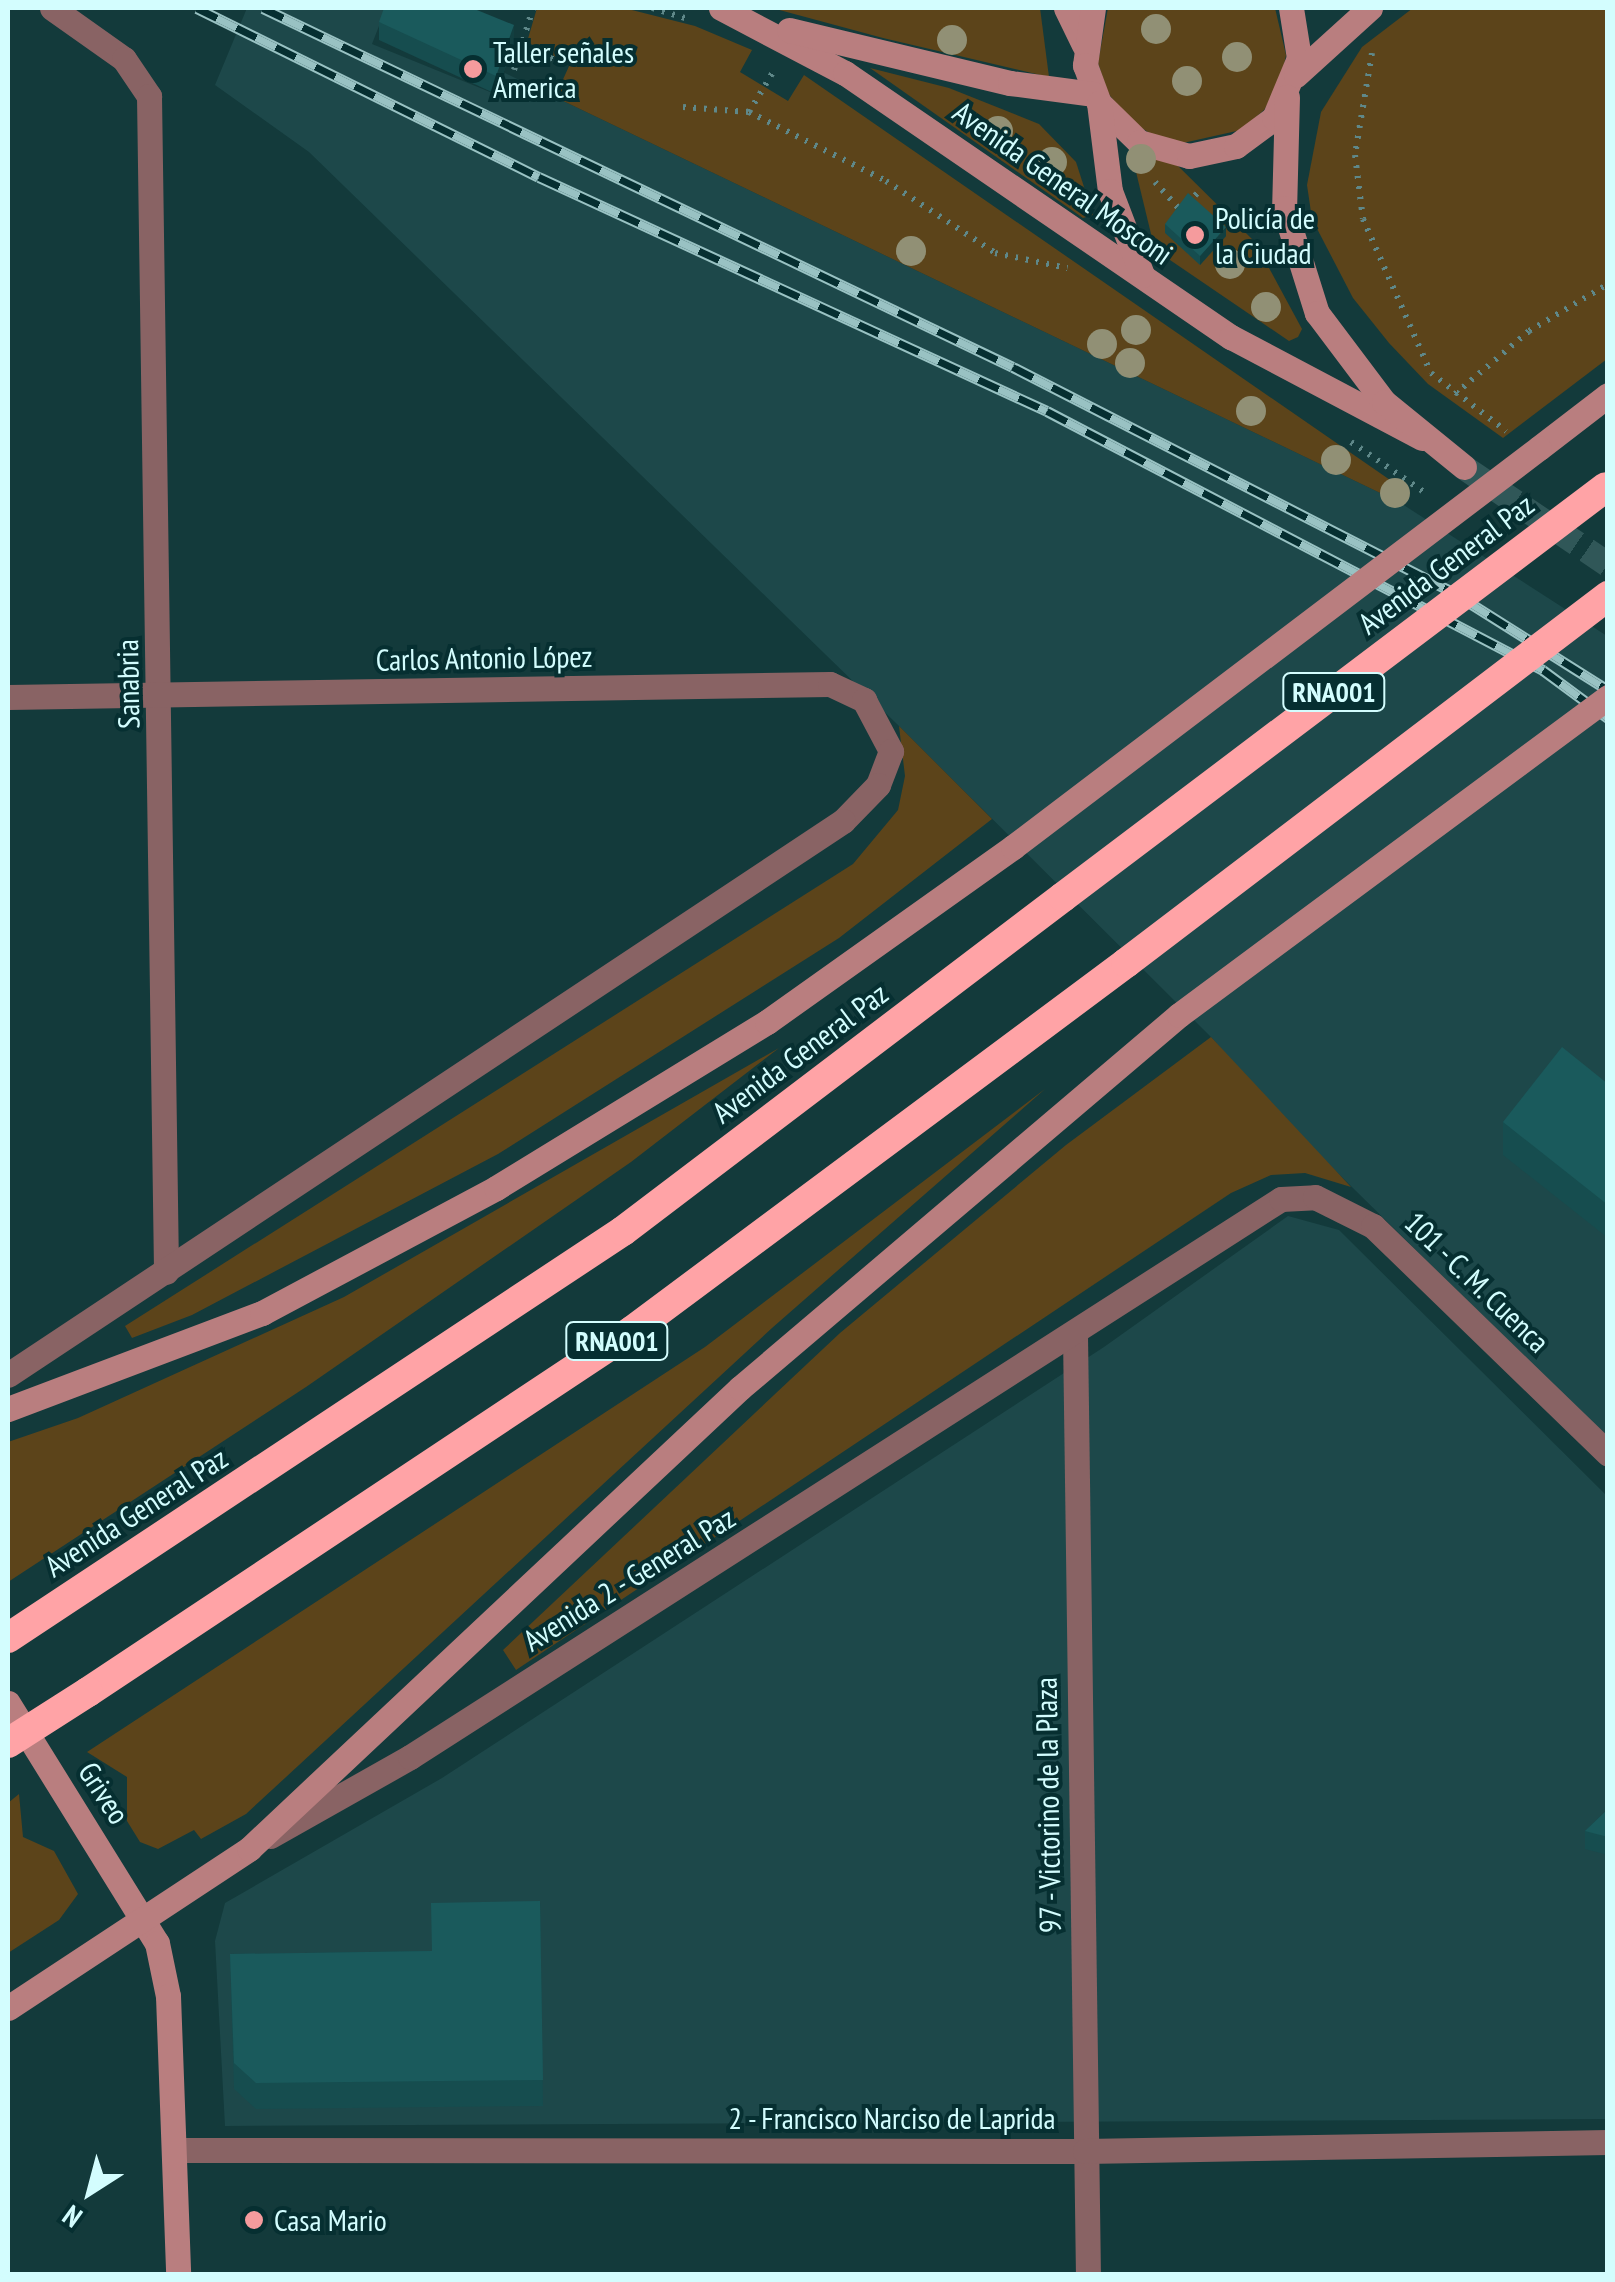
<!DOCTYPE html>
<html>
<head>
<meta charset="utf-8">
<style>
  body { margin:0 }
  #map { position:relative; width:1615px; height:2282px; overflow:hidden; background:#133a3b; font-family:"PT Sans Narrow",sans-serif }
  div>[style] { position:absolute }
  .built>* { inset:0; background:#1d484a }
  .green>* { inset:0; background:#5c441a }
  .secondary-tunnel>* { height:25px; margin-top:-12.5px; transform-origin:0; background:repeating-linear-gradient(90deg,#305758 0 25px,transparent 0 37px) }
  .path>* { height:6px; margin-top:-3px; transform-origin:0; background:repeating-linear-gradient(90deg,#5f8889 0 2.5px,transparent 0 10.5px) }
  .street>* { height:25px; margin:-12.5px; padding:0 12.5px; transform-origin:12.5px; border-radius:12.5px; background:#896364 }
  .secondary>* { height:25px; margin:-12.5px; padding:0 12.5px; transform-origin:12.5px; border-radius:12.5px; background:#b97e7f }
  .highway>* { height:30px; margin:-15px; padding:0 15px; transform-origin:15px; border-radius:15px; background:#ffa3a6 }
  .rail>* { height:11px; margin-top:-5.5px; transform-origin:0; background:repeating-linear-gradient(90deg,#062f31 0 22px,#99c2c3 0 44px); box-sizing:border-box; border-block:2px solid #99c2c3 }
  .secondary-bridge>* { height:25px; margin:-12.5px; padding:0 12.5px; transform-origin:12.5px; border-radius:12.5px; background:#b97e7f }
  .highway-bridge>* { height:30px; margin:-15px; padding:0 15px; transform-origin:15px; border-radius:15px; background:#ffa3a6 }
  .trees>* { width:30px; height:30px; margin:-15px; border-radius:50%; background:#919075 }
  .wall>* { inset:0; background:#164d4f }
  .shaded-wall>* { inset:0; background:#123f40 }
  .building>* { inset:0; background:#1a5a5c }
  .dots>* { width:28px; height:28px; translate:-50% -50%; box-sizing:border-box; border:5px solid #062f31; border-radius:50% }
  span { translate:-50% -50%; white-space:nowrap; text-align:center; line-height:1.15; -webkit-text-stroke:8px #062f31; paint-order:stroke }
  .shield-label span { padding:2px 8px; background:#062f31; border:2px solid; border-radius:8px; -webkit-text-stroke-width:0 }
  .shield-label { font-size:28px; color:#d3fdfe; font-weight:700 }
  .poi-label { font-size:30px; color:#d3fdfe }
  .left { translate:0 -50%; text-align:left }
  .street-label { font-size:30px; color:#d3fdfe }
  .frame { position:absolute; inset:0; border:10px solid #d3fdfe; pointer-events:none }
  .north { position:absolute; left:40px; top:2142px; width:100px; height:100px; -webkit-text-stroke:8px #062f31; paint-order:stroke; rotate:216deg; font-size:28px; font-weight:700; line-height:40px; text-align:center; color:#d3fdfe }
  .north::after { content:''; display:block; margin:auto; width:35px; height:45px; background:#d3fdfe; clip-path:polygon(50% 0,100% 100%,50% 72%,0 100%) }
</style>
</head>
<body>
<div id="map">
  <div class="built">
    <div style="clip-path:polygon(247px 8px,386px 8px,372px 44px,495px 94px,505px 73px,1399px 502px,1607px 636px,1607px 1438px,1292px 1128px,1211px 1037px,899px 726px,309px 152px,215px 85px)"></div>
    <div style="clip-path:polygon(1288px 1216px,1339px 1230px,1607px 1496px,1607px 2119px,225px 2126px,215px 1941px,225px 1903px,442px 1778px,1104px 1347px)"></div>
  </div>
  <div class="green">
    <div style="clip-path:polygon(537px 8px,624px 8px,695px 26px,752px 50px,740px 72px,788px 101px,804px 75px,1406px 491px,1399px 502px,555px 97px,570px 64px,527px 42px)"></div>
    <div style="clip-path:polygon(772px 8px,1040px 8px,1049px 77px,883px 38px)"></div>
    <div style="clip-path:polygon(1108px 8px,1275px 8px,1286px 55px,1280px 85px,1264px 110px,1241px 130px,1183px 143px,1154px 136px,1128px 119px,1108px 93px,1098px 63px)"></div>
    <div style="clip-path:polygon(1413px 8px,1607px 8px,1607px 359px,1503px 438px,1428px 384px,1389px 343px,1353px 298px,1312px 219px,1307px 185px,1321px 112px,1362px 47px)"></div>
    <div style="clip-path:polygon(870px 68px,949px 88px,1039px 124px,1076px 162px,1093px 215px,1083px 218px)"></div>
    <div style="clip-path:polygon(1129px 143px,1173px 161px,1255px 242px,1302px 329px,1298px 337px,1289px 341px,1170px 260px,1152px 238px)"></div>
    <div style="clip-path:polygon(899px 726px,992px 819px,839px 938px,498px 1154px,192px 1315px,132px 1338px,125px 1326px,853px 864px,898px 810px,905px 776px)"></div>
    <div style="clip-path:polygon(1211px 1037px,1351px 1187px,1305px 1173px,1271px 1175px,1231px 1193px,516px 1670px,503px 1650px,840px 1333px,1066px 1145px)"></div>
    <div style="clip-path:polygon(779px 1048px,631px 1162px,306px 1387px,8px 1582px,8px 1442px,78px 1418px,344px 1297px)"></div>
    <div style="clip-path:polygon(1045px 1089px,772px 1328px,246px 1814px,201px 1839px,194px 1830px,158px 1849px,140px 1842px,127px 1821px,127px 1777px,87px 1752px,705px 1347px)"></div>
    <div style="clip-path:polygon(19px 1794px,23px 1837px,54px 1851px,78px 1894px,59px 1920px,8px 1953px,8px 1803px)"></div>
  </div>
  <div class="secondary-tunnel">
    <div style="left:1464px;top:467px;width:174px;rotate:34deg"></div>
  </div>
  <div class="path">
    <div style="left:652px;top:8px;width:39px;rotate:17deg"></div>
    <div style="left:522px;top:44px;width:48px;rotate:26deg"></div>
    <div style="left:1372px;top:53px;width:103px;rotate:99.5deg"></div>
    <div style="left:1355px;top:155px;width:64px;rotate:82.9deg"></div>
    <div style="left:1363px;top:219px;width:168px;rotate:66.2deg"></div>
    <div style="left:1431px;top:373px;width:95px;rotate:37.7deg"></div>
    <div style="left:514px;top:70px;width:65px;rotate:-73deg"></div>
    <div style="left:683px;top:107px;width:66px;rotate:4.3deg"></div>
    <div style="left:749px;top:112px;width:153px;rotate:26.7deg"></div>
    <div style="left:886px;top:181px;width:131px;rotate:33.4deg"></div>
    <div style="left:995px;top:253px;width:74px;rotate:11.8deg"></div>
    <div style="left:749px;top:112px;width:47px;rotate:-59deg"></div>
    <div style="left:1155px;top:182px;width:38px;rotate:48deg"></div>
    <div style="left:1180px;top:210px;width:30px;rotate:-44deg"></div>
    <div style="left:1455px;top:394px;width:97px;rotate:-40.4deg"></div>
    <div style="left:1529px;top:331px;width:92px;rotate:-30.7deg"></div>
    <div style="left:1351px;top:442px;width:92px;rotate:34.4deg"></div>
  </div>
  <div class="street">
    <div style="left:52px;top:8px;width:88px;rotate:35.3deg"></div>
    <div style="left:124px;top:59px;width:45px;rotate:56deg"></div>
    <div style="left:149px;top:96px;width:1176px;rotate:89.17deg"></div>
    <div style="left:8px;top:697px;width:822px;rotate:-0.91deg"></div>
    <div style="left:830px;top:684px;width:38px;rotate:25deg"></div>
    <div style="left:864px;top:700px;width:58px;rotate:62.1deg"></div>
    <div style="left:891px;top:751px;width:36px;rotate:111deg"></div>
    <div style="left:878px;top:785px;width:50px;rotate:134.2deg"></div>
    <div style="left:843px;top:821px;width:1002px;rotate:146.44deg"></div>
    <div style="left:1075px;top:1335px;width:939px;rotate:89.21deg"></div>
    <div style="left:270px;top:1836px;width:161px;rotate:-29.4deg"></div>
    <div style="left:410px;top:1757px;width:1034px;rotate:-32.65deg"></div>
    <div style="left:1281px;top:1199px;width:34px;rotate:-3deg"></div>
    <div style="left:1315px;top:1197px;width:65px;rotate:26.6deg"></div>
    <div style="left:1373px;top:1226px;width:327px;rotate:44.1deg"></div>
    <div style="left:176px;top:2150px;width:909px;rotate:0.06deg"></div>
    <div style="left:1085px;top:2151px;width:523px;rotate:-0.99deg"></div>
  </div>
  <div class="secondary">
    <div style="left:721px;top:8px;width:140px;rotate:27.7deg"></div>
    <div style="left:845px;top:73px;width:468px;rotate:34.4deg"></div>
    <div style="left:1231px;top:337px;width:216px;rotate:27.9deg"></div>
    <div style="left:1066px;top:8px;width:41px;rotate:64.1deg"></div>
    <div style="left:1093px;top:8px;width:58px;rotate:98deg"></div>
    <div style="left:1085px;top:65px;width:40px;rotate:69.8deg"></div>
    <div style="left:1099px;top:103px;width:56px;rotate:44.3deg"></div>
    <div style="left:1139px;top:142px;width:52px;rotate:15.6deg"></div>
    <div style="left:1189px;top:156px;width:48px;rotate:-12deg"></div>
    <div style="left:1236px;top:146px;width:47px;rotate:-36.4deg"></div>
    <div style="left:1274px;top:118px;width:65px;rotate:-67.4deg"></div>
    <div style="left:1299px;top:58px;width:51px;rotate:-99.1deg"></div>
    <div style="left:789px;top:30px;width:227px;rotate:13.5deg"></div>
    <div style="left:1010px;top:83px;width:85px;rotate:7.5deg"></div>
    <div style="left:1296px;top:75px;width:100px;rotate:-42.2deg"></div>
    <div style="left:1287px;top:97px;width:111px;rotate:91.5deg"></div>
    <div style="left:1284px;top:208px;width:110px;rotate:72.6deg"></div>
    <div style="left:1317px;top:313px;width:111px;rotate:53deg"></div>
    <div style="left:1384px;top:402px;width:103px;rotate:39.1deg"></div>
    <div style="left:1099px;top:103px;width:89px;rotate:82.9deg"></div>
    <div style="left:1110px;top:191px;width:90px;rotate:69.1deg"></div>
    <div style="left:1539px;top:448px;width:87px;rotate:-37.5deg"></div>
    <div style="left:8px;top:1409px;width:272px;rotate:-20.7deg"></div>
    <div style="left:262px;top:1313px;width:265px;rotate:-28.1deg"></div>
    <div style="left:496px;top:1188px;width:318px;rotate:-31.5deg"></div>
    <div style="left:767px;top:1022px;width:302px;rotate:-35.4deg"></div>
    <div style="left:8px;top:1703px;width:282px;rotate:58.2deg"></div>
    <div style="left:157px;top:1943px;width:54px;rotate:78.3deg"></div>
    <div style="left:168px;top:1996px;width:278px;rotate:87.9deg"></div>
    <div style="left:8px;top:2008px;width:289px;rotate:-33.4deg"></div>
    <div style="left:249px;top:1849px;width:673px;rotate:-43.2deg"></div>
    <div style="left:740px;top:1388px;width:576px;rotate:-40.35deg"></div>
  </div>
  <div class="highway">
    <div style="left:8px;top:1638px;width:737px;rotate:-33.5deg"></div>
    <div style="left:623px;top:1231px;width:552px;rotate:-37.2deg"></div>
    <div style="left:88px;top:1692px;width:654px;rotate:-33.59deg"></div>
    <div style="left:633px;top:1330px;width:615px;rotate:-36.66deg"></div>
  </div>
  <div class="rail">
    <div style="left:197px;top:8px;width:381px;rotate:26.3deg"></div>
    <div style="left:539px;top:177px;width:559px;rotate:24.73deg"></div>
    <div style="left:1047px;top:411px;width:560px;rotate:27.57deg"></div>
    <div style="left:1543px;top:670px;width:81px;rotate:36.4deg"></div>
    <div style="left:263px;top:8px;width:831px;rotate:25.58deg"></div>
    <div style="left:1013px;top:367px;width:492px;rotate:27.1deg"></div>
    <div style="left:1451px;top:591px;width:186px;rotate:32.2deg"></div>
  </div>
  <div class="secondary-bridge">
    <div style="left:1013px;top:847px;width:660px;rotate:-37.18deg"></div>
    <div style="left:1179px;top:1015px;width:534px;rotate:-36.55deg"></div>
  </div>
  <div class="highway-bridge">
    <div style="left:1063px;top:897px;width:680px;rotate:-37.06deg"></div>
    <div style="left:1126px;top:963px;width:606px;rotate:-37.29deg"></div>
    <div style="left:8px;top:1743px;width:95px;rotate:-32.5deg"></div>
  </div>
  <div class="trees">
    <div style="left:1156px;top:29px"></div>
    <div style="left:952px;top:40px"></div>
    <div style="left:1237px;top:57px"></div>
    <div style="left:1187px;top:81px"></div>
    <div style="left:998px;top:131px"></div>
    <div style="left:1141px;top:159px"></div>
    <div style="left:1052px;top:162px"></div>
    <div style="left:911px;top:251px"></div>
    <div style="left:1230px;top:264px"></div>
    <div style="left:1266px;top:307px"></div>
    <div style="left:1136px;top:330px"></div>
    <div style="left:1102px;top:344px"></div>
    <div style="left:1130px;top:363px"></div>
    <div style="left:1251px;top:411px"></div>
    <div style="left:1336px;top:460px"></div>
    <div style="left:1395px;top:493px"></div>
  </div>
  <div class="wall">
    <div style="clip-path:polygon(379px 22px,514px 43px,496px 94px,379px 40px)"></div>
    <div style="clip-path:polygon(1165px 224px,1226px 236px,1200px 265px,1165px 233px)"></div>
    <div style="clip-path:polygon(1608px 1084px,1608px 1238px,1503px 1155px,1503px 1122px)"></div>
    <div style="clip-path:polygon(1608px 1809px,1608px 1855px,1585px 1849px,1585px 1831px)"></div>
    <div style="clip-path:polygon(540px 1901px,543px 2106px,256px 2109px,234px 2089px,230px 1954px,432px 1951px)"></div>
  </div>
  <div class="shaded-wall">
    <div style="clip-path:polygon(514px 25px,514px 43px,496px 94px,496px 76px)"></div>
    <div style="clip-path:polygon(1226px 227px,1226px 236px,1200px 265px,1200px 256px)"></div>
  </div>
  <div class="building">
    <div style="clip-path:polygon(384px 8px,472px 8px,514px 25px,496px 76px,379px 22px)"></div>
    <div style="clip-path:polygon(1188px 193px,1226px 227px,1200px 256px,1165px 224px)"></div>
    <div style="clip-path:polygon(1562px 1047px,1608px 1084px,1608px 1205px,1503px 1122px)"></div>
    <div style="clip-path:polygon(1608px 1809px,1608px 1837px,1585px 1831px)"></div>
    <div style="clip-path:polygon(540px 1901px,543px 2080px,256px 2083px,234px 2063px,230px 1954px,432px 1951px,431px 1903px)"></div>
  </div>
  <div class="dots">
    <div style="left:473px;top:69px;background:#f59b9d"></div>
    <div style="left:1195px;top:235px;background:#f59b9d"></div>
    <div style="left:254px;top:2220px;background:#f59b9d"></div>
  </div>
  <div class="shield-label">
    <span style="left:1334px;top:692px">RNA001</span>
    <span style="left:617px;top:1341px">RNA001</span>
  </div>
  <div class="poi-label">
    <span class="left" style="left:493px;top:69px">Taller señales<br>America</span>
    <span class="left" style="left:1215px;top:235px">Policía de<br>la Ciudad</span>
    <span class="left" style="left:274px;top:2220px">Casa Mario</span>
  </div>
  <div class="street-label">
    <span style="left:1063px;top:183px;rotate:35deg">Avenida General Mosconi</span>
    <span style="left:1446px;top:564px;rotate:-37deg">Avenida General Paz</span>
    <span style="left:484px;top:658px;rotate:-1deg">Carlos Antonio López</span>
    <span style="left:128px;top:684px;rotate:-91deg">Sanabria</span>
    <span style="left:800px;top:1053px;rotate:-37deg">Avenida General Paz</span>
    <span style="left:1477px;top:1282px;rotate:44deg">101 - C. M. Cuenca</span>
    <span style="left:136px;top:1512px;rotate:-33deg">Avenida General Paz</span>
    <span style="left:629px;top:1579px;rotate:-32deg">Avenida 2 - General Paz</span>
    <span style="left:104px;top:1793px;rotate:57deg">Griveo</span>
    <span style="left:1048px;top:1805px;rotate:-91deg">97 - Victorino de la Plaza</span>
    <span style="left:892px;top:2118px">2 - Francisco Narciso de Laprida</span>
  </div>
  <div class="frame"></div>
  <div class="north">N</div>
</div>
</body>
</html>
